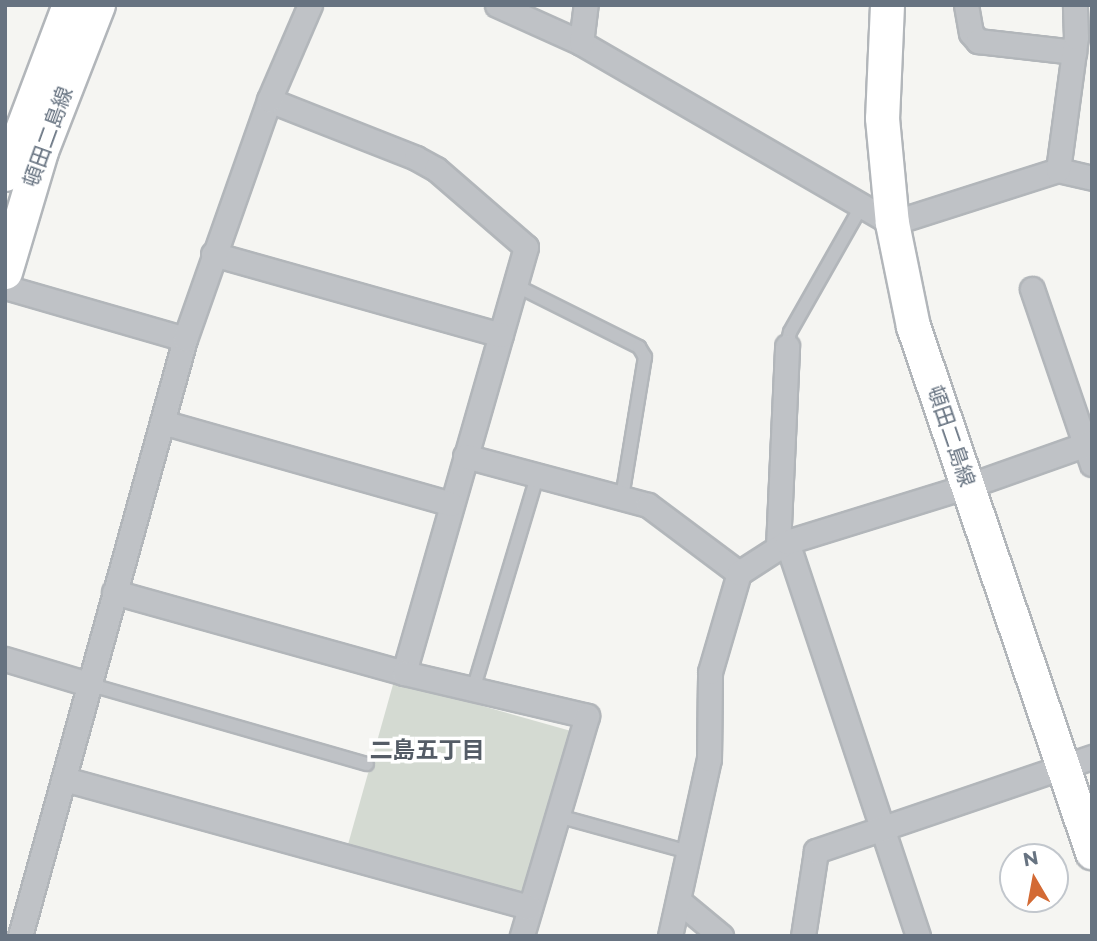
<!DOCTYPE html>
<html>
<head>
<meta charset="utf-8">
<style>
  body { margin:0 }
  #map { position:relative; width:1097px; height:941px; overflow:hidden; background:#f5f5f2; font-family:Montserrat,"Noto Sans JP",sans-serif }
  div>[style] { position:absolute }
  .green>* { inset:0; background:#d4dad2 }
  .roads { filter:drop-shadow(2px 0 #b2b6ba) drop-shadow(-2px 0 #b2b6ba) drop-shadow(0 2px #b2b6ba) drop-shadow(0 -2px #b2b6ba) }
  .service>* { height:12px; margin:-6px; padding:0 6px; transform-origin:6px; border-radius:6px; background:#bfc2c6 }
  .minor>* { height:23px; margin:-11.5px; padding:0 11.5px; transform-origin:11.5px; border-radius:11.5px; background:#bfc2c6 }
  .secondary>* { height:33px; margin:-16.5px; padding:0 16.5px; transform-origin:16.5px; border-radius:16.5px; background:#fff }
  span { translate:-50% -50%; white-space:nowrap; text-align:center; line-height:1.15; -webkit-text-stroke:7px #fff; paint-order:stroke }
  .street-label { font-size:21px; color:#677381 }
  .neighbourhood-label { font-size:23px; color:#545c66; font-weight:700 }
  .frame { position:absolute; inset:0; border:7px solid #677381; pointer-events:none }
  .north { position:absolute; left:999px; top:843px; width:70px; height:70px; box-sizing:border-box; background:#fff; border:2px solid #c2c7cd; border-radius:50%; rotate:350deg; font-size:19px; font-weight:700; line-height:28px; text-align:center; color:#677381 }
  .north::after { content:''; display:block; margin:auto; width:24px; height:32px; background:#d36a34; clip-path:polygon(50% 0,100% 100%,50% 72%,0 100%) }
</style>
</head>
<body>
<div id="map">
  <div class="green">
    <div style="clip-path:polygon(394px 681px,571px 731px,524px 896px,347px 848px)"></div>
  </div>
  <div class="roads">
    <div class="service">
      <div style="left:515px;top:285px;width:139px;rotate:26.6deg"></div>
      <div style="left:639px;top:347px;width:12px;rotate:59deg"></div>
      <div style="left:645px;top:357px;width:143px;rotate:99.3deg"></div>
      <div style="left:787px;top:346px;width:14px;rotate:-78deg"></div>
      <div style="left:790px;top:332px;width:146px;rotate:-60.4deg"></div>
      <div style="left:91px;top:685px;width:287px;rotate:16deg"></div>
      <div style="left:473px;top:690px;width:223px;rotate:-73.3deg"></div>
      <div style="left:558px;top:816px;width:139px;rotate:15.4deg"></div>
    </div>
    <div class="minor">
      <div style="left:497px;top:5px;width:92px;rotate:24.3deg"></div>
      <div style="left:581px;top:43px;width:359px;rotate:30.1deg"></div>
      <div style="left:892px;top:223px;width:174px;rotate:-17.7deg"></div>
      <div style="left:1058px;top:170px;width:35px;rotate:13deg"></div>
      <div style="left:966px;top:5px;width:28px;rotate:80deg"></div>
      <div style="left:971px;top:33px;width:11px;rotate:49deg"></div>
      <div style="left:978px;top:41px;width:97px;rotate:6.5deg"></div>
      <div style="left:581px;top:43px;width:38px;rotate:-83deg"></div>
      <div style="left:269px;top:100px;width:158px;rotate:21.5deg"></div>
      <div style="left:416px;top:158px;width:23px;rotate:29deg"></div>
      <div style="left:436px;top:169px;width:119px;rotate:40.9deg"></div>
      <div style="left:526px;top:247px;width:443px;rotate:106deg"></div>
      <div style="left:1058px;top:170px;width:134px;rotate:-82.3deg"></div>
      <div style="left:1076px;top:37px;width:32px;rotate:-92deg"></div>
      <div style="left:213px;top:254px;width:299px;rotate:15.7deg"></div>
      <div style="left:5px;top:287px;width:187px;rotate:16.1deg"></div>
      <div style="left:1032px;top:289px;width:185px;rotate:71.1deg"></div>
      <div style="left:162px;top:422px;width:301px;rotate:15.8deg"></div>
      <div style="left:465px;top:456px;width:189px;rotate:15deg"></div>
      <div style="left:648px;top:505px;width:114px;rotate:36.8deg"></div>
      <div style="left:787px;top:542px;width:415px;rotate:71.6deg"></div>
      <div style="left:778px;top:547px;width:201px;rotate:-87.4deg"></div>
      <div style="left:114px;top:592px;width:301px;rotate:15.6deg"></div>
      <div style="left:404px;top:673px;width:188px;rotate:13.2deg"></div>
      <div style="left:587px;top:716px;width:229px;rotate:106.5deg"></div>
      <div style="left:5px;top:659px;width:90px;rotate:16.8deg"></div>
      <div style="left:64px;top:779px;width:483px;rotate:15.4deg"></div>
      <div style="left:679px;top:901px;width:55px;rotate:39.8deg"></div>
      <div style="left:20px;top:936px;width:619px;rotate:-74.55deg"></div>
      <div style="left:185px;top:339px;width:253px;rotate:-70.6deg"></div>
      <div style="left:269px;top:100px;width:103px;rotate:-66.7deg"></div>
      <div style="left:670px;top:936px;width:181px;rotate:-77.6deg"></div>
      <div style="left:709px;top:759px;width:87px;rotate:-89.3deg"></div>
      <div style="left:710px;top:672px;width:103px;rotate:-73.7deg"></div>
      <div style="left:739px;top:573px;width:57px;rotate:-32.9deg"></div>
      <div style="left:787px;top:542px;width:189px;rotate:-17.2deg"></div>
      <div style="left:968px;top:486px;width:132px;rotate:-19.5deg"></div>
      <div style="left:803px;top:936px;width:86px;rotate:-81.3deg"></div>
      <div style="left:816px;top:851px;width:292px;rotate:-18.8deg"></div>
    </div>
    <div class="secondary">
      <div style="left:887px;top:5px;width:113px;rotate:92.5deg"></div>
      <div style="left:882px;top:118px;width:105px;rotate:84.6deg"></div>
      <div style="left:892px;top:223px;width:105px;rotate:78.5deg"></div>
      <div style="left:913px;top:326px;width:556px;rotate:71.21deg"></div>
      <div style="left:5px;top:174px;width:181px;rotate:-69.3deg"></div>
      <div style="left:5px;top:272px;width:126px;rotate:-73.4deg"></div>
      <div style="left:41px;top:151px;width:157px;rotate:-68.7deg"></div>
    </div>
  </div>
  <div class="street-label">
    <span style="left:48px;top:137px;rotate:-70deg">頓田二島線</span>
    <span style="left:951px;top:436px;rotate:71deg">頓田二島線</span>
  </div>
  <div class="neighbourhood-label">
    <span style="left:427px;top:750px">二島五丁目</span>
  </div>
  <div class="frame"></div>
  <div class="north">N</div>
</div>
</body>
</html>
